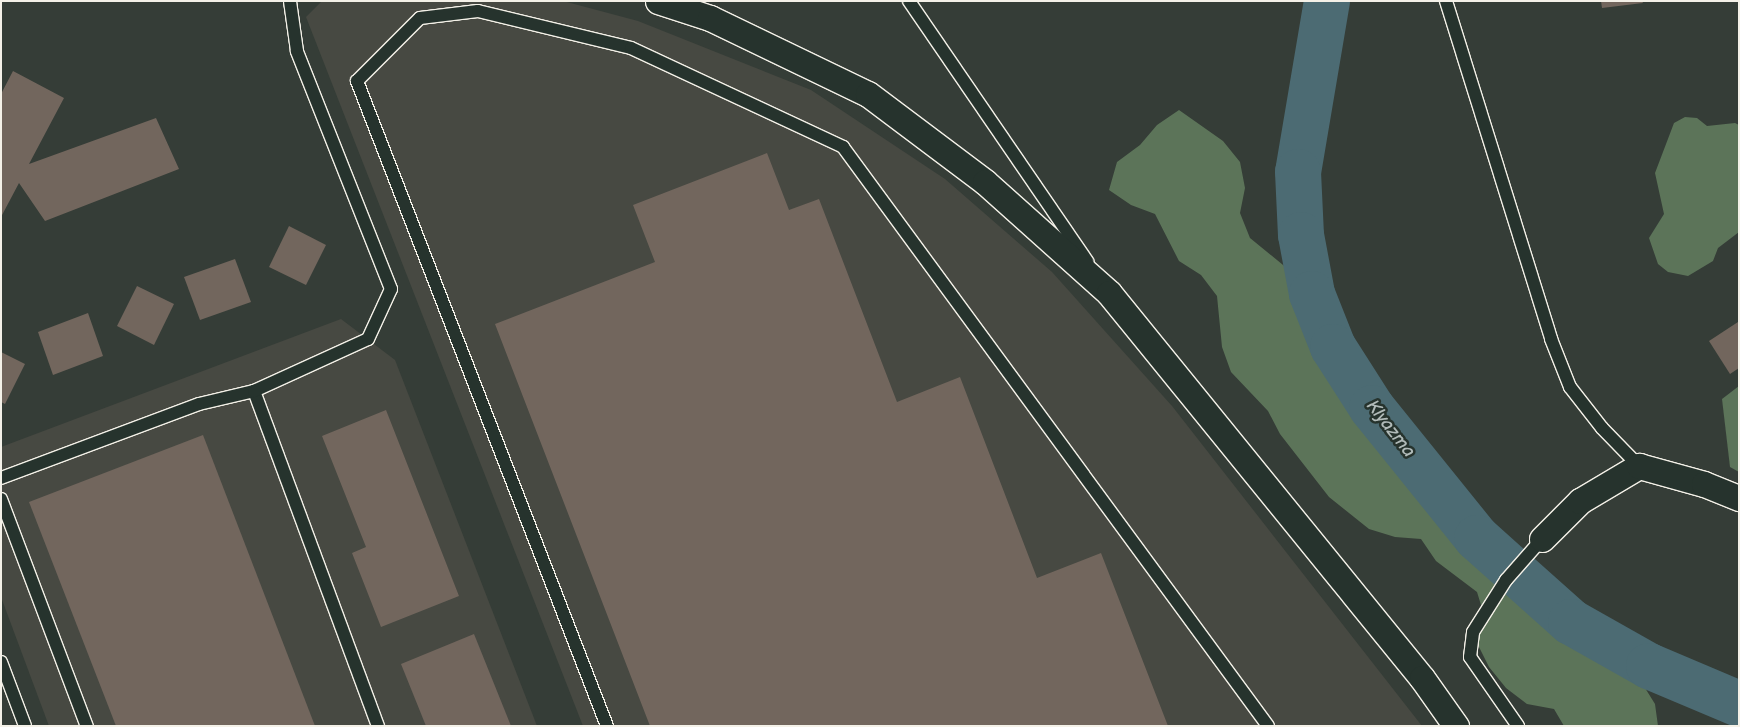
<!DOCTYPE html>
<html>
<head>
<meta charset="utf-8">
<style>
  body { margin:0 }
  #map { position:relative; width:1740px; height:727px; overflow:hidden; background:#353d37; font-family:"Balsamiq Sans",sans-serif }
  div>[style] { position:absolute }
  .built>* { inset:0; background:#474942 }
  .green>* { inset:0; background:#5c7459 }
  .river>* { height:46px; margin:-23px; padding:0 23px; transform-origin:23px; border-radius:23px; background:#4c6b73 }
  .building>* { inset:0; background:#72665d }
  .roads { filter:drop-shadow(1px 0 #f4f1e8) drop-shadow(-1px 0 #f4f1e8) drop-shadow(0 1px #f4f1e8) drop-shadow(0 -1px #f4f1e8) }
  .service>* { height:12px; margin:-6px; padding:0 6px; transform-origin:6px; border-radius:6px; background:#26332d }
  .minor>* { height:25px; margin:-12.5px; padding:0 12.5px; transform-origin:12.5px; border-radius:12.5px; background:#26332d }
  span { translate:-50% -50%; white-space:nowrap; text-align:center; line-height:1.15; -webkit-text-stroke:5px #26332d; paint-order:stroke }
  .water-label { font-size:18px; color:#b1bbb9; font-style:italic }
  .frame { position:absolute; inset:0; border:2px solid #f4f1e8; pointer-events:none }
</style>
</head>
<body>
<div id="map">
  <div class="built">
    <div style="clip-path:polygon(322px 1px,563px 1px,638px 21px,811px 90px,945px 179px,1052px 272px,1172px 406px,1422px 726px,583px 726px,306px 17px)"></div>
    <div style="clip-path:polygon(341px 319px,395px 360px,537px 726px,49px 726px,1px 597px,1px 447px)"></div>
  </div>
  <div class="green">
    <div style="clip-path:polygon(1179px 110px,1223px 141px,1240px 162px,1245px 188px,1240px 213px,1250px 238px,1294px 274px,1315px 331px,1339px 379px,1353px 403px,1405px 466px,1415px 489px,1448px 534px,1506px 580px,1540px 616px,1637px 675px,1655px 704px,1658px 726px,1564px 726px,1554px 709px,1527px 704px,1506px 688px,1489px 667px,1477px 643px,1485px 618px,1477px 592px,1436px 561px,1421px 539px,1395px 537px,1369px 529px,1329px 497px,1280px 434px,1268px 411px,1231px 372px,1222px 347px,1217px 296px,1201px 275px,1179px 261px,1155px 214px,1131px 205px,1109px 190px,1117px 162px,1140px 145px,1157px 125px)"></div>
    <div style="clip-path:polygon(1685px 117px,1697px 118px,1707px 126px,1735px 123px,1739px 125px,1739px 232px,1718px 248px,1713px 261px,1688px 276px,1668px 272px,1658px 264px,1649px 238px,1664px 214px,1655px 173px,1674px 123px)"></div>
    <div style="clip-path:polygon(1739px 386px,1739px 472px,1730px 467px,1722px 399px)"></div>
  </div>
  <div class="river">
    <div style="left:1327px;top:1px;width:173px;rotate:99.6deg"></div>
    <div style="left:1298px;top:172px;width:63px;rotate:87.3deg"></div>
    <div style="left:1301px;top:235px;width:60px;rotate:79.4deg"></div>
    <div style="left:1312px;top:294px;width:57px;rotate:68.4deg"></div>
    <div style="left:1333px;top:347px;width:72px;rotate:57.4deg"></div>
    <div style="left:1372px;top:408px;width:167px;rotate:51.1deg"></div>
    <div style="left:1477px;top:538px;width:126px;rotate:41.8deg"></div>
    <div style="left:1571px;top:622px;width:90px;rotate:29.4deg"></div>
    <div style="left:1649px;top:666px;width:98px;rotate:22.9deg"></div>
  </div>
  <div class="building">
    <div style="clip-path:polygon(1601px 1px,1642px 1px,1643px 3px,1602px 8px)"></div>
    <div style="clip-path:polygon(13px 71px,64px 98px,29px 164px,156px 118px,179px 169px,45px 221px,19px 183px,1px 217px,1px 94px)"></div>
    <div style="clip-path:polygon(767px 153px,789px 210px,819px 199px,897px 402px,960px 377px,1037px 578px,1101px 553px,1168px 726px,650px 726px,495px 324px,655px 262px,633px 205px)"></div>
    <div style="clip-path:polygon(289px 226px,326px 245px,306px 285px,269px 267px)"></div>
    <div style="clip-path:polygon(235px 259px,251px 302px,200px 320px,184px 277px)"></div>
    <div style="clip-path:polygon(137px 286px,174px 304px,154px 345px,117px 326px)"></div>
    <div style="clip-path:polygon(88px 313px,103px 356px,53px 375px,38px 332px)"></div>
    <div style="clip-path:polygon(1738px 322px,1739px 368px,1730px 374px,1709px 341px)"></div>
    <div style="clip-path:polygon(1px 352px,25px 364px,5px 404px,1px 402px)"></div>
    <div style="clip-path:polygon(386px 410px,459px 596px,381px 627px,352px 553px,366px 547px,322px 436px)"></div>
    <div style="clip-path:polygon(203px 435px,315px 726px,116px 726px,29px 502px)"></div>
    <div style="clip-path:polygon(474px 634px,511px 726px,426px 726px,401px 664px)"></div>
  </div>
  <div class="roads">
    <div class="service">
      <div style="left:909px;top:1px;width:316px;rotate:55.6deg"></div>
      <div style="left:1446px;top:1px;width:354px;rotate:72.7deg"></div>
      <div style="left:1551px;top:339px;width:52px;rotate:68.4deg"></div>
      <div style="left:1570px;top:387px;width:52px;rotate:52deg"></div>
      <div style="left:1602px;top:428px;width:53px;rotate:45.8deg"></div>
      <div style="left:254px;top:391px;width:357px;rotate:69.7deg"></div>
      <div style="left:1px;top:478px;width:211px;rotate:-20.5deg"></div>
      <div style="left:199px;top:404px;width:57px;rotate:-13.3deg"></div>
      <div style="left:254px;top:391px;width:125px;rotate:-24.5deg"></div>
      <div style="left:368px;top:339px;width:55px;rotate:-65.3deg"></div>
      <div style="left:391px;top:289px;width:256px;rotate:-111.6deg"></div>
      <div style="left:297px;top:51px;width:50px;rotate:-98deg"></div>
      <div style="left:1px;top:499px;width:243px;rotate:69.3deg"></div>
      <div style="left:1px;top:662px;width:68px;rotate:69.4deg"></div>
      <div style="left:607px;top:726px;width:692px;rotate:-111.19deg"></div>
      <div style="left:357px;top:81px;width:89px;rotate:-45deg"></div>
      <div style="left:420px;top:18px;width:58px;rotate:-6.9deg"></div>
      <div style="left:478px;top:11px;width:157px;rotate:13.6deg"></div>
      <div style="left:631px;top:48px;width:234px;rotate:25deg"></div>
      <div style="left:843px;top:147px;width:718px;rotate:53.72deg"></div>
      <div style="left:1518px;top:726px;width:84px;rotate:-124.8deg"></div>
      <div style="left:1470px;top:657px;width:25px;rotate:-83deg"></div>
      <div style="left:1473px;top:632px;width:62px;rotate:-57.6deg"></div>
      <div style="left:1506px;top:580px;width:55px;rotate:-48.7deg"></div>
    </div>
    <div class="minor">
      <div style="left:658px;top:1px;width:55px;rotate:18.1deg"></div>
      <div style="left:710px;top:18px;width:175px;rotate:25.7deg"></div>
      <div style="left:868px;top:94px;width:146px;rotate:36.9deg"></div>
      <div style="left:985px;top:182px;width:166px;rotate:41.8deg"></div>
      <div style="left:1109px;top:293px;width:496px;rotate:50.9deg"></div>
      <div style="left:1422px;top:678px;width:59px;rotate:54.7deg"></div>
      <div style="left:1542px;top:539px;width:54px;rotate:-45deg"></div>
      <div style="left:1580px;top:501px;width:69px;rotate:-30.7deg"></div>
      <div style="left:1639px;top:466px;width:67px;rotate:15.5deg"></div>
      <div style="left:1704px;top:484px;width:38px;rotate:22deg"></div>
    </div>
  </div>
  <div class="water-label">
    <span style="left:1390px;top:429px;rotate:52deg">Klyazma</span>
  </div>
  <div class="frame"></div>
</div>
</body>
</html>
